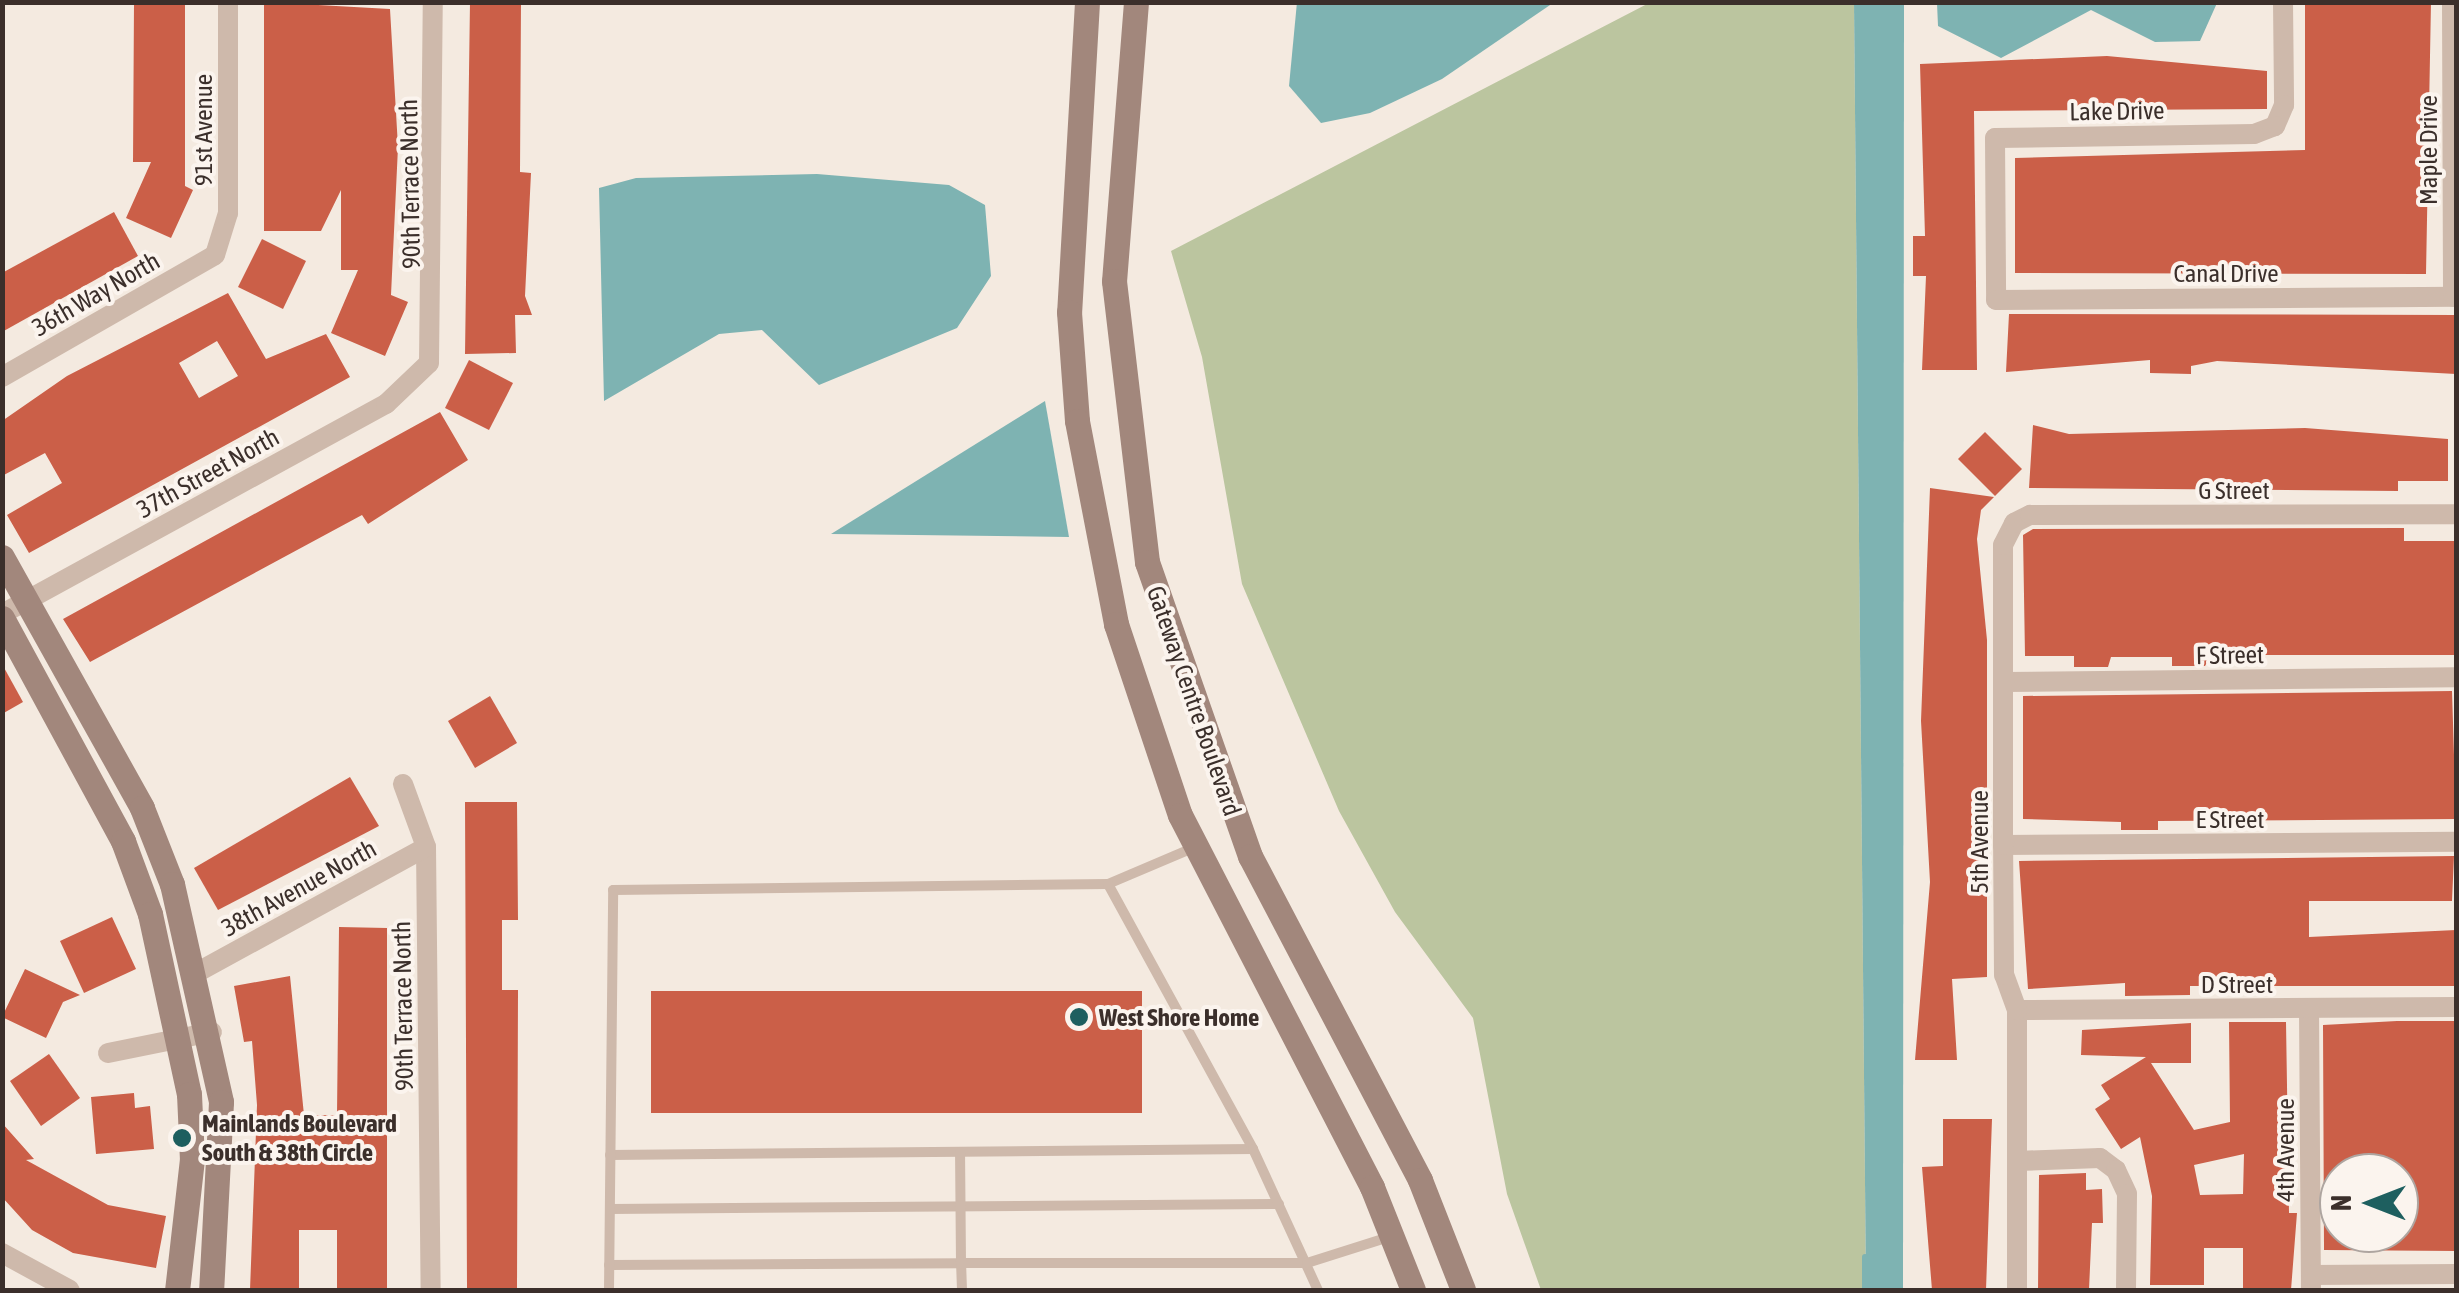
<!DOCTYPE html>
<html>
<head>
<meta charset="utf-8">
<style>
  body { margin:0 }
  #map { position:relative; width:2459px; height:1293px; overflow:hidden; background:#f4eae0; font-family:"Asap Condensed",sans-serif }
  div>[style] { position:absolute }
  .green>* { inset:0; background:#bbc59f }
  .water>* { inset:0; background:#7eb3b2 }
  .stream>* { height:6px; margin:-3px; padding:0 3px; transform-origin:3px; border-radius:3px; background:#7eb3b2 }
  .building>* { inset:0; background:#cb5f48 }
  .lane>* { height:10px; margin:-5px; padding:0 5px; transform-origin:5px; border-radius:5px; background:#ceb9ab }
  .street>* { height:20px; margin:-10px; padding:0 10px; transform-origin:10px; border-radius:10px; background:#ceb9ab }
  .secondary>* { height:25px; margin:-12.5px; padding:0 12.5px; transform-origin:12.5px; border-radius:12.5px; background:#a2877c }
  .dots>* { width:28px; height:28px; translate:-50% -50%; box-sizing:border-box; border:5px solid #fbf4ee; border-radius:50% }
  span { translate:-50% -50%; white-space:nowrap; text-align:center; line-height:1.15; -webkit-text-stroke:8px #fbf4ee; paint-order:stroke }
  .street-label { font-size:25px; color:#3b2f2b }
  .poi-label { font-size:25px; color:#3b2f2b; font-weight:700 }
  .left { translate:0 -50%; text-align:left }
  .frame { position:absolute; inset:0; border:5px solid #3b2f2b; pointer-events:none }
  .north { position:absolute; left:2319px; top:1153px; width:100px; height:100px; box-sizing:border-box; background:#fbf4ee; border:2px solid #aea5a0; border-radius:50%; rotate:270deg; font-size:28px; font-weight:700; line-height:40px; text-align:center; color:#3b2f2b }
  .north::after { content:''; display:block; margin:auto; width:35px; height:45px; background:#1e5f5f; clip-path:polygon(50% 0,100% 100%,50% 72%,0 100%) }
</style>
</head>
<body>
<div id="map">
  <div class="green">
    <div style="clip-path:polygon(1649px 3px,1854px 3px,1866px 1290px,1541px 1290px,1507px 1194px,1473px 1018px,1395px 912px,1339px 811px,1242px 584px,1202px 357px,1171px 251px)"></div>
  </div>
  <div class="water">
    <div style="clip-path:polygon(1297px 2px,1553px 2px,1553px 3px,1442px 79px,1370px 113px,1321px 123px,1289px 86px)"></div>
    <div style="clip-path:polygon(1854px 3px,1904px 3px,1903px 1290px,1866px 1290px)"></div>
    <div style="clip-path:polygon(1937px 3px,2217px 2px,2217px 3px,2200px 41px,2155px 42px,2091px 10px,2001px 58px,1938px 26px)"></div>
    <div style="clip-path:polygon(817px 174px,949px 185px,985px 205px,991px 276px,957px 328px,819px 385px,762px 330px,719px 334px,604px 401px,599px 188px,636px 178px)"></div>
    <div style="clip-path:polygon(1045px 401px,1069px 537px,831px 534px)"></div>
  </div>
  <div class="stream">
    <div style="left:1865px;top:1290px;width:33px;rotate:-90deg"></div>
  </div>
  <div class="building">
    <div style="clip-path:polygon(134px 2px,185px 2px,185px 186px,193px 190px,171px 238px,126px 218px,151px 162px,133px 162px)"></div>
    <div style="clip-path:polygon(264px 2px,390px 9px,398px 147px,391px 295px,408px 302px,385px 356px,331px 333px,358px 270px,341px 270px,341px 190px,321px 231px,264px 231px)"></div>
    <div style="clip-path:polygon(470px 2px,521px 2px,520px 172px,531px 173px,525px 296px,532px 315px,515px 315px,516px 353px,465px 354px)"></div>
    <div style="clip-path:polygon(2305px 2px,2431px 2px,2426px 274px,2015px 273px,2015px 158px,2305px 150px)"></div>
    <div style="clip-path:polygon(2107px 56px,2267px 71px,2267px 109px,1974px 111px,1977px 370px,1922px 370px,1926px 276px,1913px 276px,1913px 236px,1925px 236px,1920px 64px)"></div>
    <div style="clip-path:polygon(114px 212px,138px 256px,2px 332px,2px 273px)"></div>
    <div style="clip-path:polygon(262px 239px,306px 261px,283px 309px,238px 287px)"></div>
    <div style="clip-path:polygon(evenodd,228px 293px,266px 359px,326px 334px,350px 377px,29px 553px,7px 515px,62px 483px,45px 453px,2px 476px,2px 421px,67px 376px,228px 293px,217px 341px,238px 376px,199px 398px,179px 363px,217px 341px)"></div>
    <div style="clip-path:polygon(2009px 314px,2456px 315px,2456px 374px,2217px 361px,2191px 366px,2191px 374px,2150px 373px,2150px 360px,2006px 372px)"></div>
    <div style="clip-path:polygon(469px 360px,513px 383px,489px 430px,445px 408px)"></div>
    <div style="clip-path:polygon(440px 412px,468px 460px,368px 524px,362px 515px,90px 662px,63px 619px)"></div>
    <div style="clip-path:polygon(2033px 425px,2069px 434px,2305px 428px,2448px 439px,2448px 481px,2398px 481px,2398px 491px,2029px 488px)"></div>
    <div style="clip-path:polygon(1985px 432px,2022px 469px,1995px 496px,1958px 459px)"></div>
    <div style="clip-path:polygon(1930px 488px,1994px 497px,1981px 510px,1977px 539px,1987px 640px,1987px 977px,1952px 979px,1957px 1060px,1915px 1060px,1930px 882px,1921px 721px)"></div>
    <div style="clip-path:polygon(2404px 528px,2404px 541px,2456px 541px,2455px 655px,2211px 655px,2205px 666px,2172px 666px,2172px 657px,2111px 657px,2108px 667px,2074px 667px,2074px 656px,2025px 656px,2023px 535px,2033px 529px)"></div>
    <div style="clip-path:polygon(2px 664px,23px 702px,2px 714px)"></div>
    <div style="clip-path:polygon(2452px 691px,2456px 819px,2158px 821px,2158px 830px,2121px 830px,2121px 822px,2023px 819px,2023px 696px)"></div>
    <div style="clip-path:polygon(490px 696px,517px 743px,475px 768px,448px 721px)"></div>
    <div style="clip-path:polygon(350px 777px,379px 826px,218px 910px,194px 868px)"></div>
    <div style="clip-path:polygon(465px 802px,517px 802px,518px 920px,502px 920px,502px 990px,518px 990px,517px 1290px,467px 1290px)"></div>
    <div style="clip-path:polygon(2454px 856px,2452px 901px,2309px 901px,2309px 937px,2456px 930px,2456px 986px,2190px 986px,2190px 995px,2125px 996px,2125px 983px,2028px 989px,2019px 861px)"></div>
    <div style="clip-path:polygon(112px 917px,136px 969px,84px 993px,60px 941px)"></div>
    <div style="clip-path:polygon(339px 927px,387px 928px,387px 1290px,337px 1290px,337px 1230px,299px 1230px,299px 1290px,250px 1290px,257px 1105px,252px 1041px,244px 1042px,234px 986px,290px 976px,304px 1115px,337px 1115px)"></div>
    <div style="clip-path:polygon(25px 969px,80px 995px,63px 1002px,46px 1038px,2px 1017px)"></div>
    <div style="clip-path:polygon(651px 991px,1142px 991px,1142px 1113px,651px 1113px)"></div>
    <div style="clip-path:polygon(evenodd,2397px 1021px,2456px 1021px,2456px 1251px,2324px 1250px,2323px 1025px,2397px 1021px,2339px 1173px,2399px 1173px,2399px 1233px,2339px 1233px,2339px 1173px)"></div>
    <div style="clip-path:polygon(evenodd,2229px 1022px,2286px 1022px,2289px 1213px,2297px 1213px,2291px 1290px,2243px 1290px,2243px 1248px,2204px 1248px,2204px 1285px,2150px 1285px,2152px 1196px,2140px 1137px,2121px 1149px,2095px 1109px,2110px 1099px,2101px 1085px,2146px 1057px,2081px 1055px,2082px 1030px,2191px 1023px,2191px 1063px,2151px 1063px,2194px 1130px,2230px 1122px,2229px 1022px,2244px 1154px,2243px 1194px,2200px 1195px,2194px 1165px,2244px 1154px)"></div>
    <div style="clip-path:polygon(49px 1054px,80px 1098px,41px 1126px,10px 1081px)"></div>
    <div style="clip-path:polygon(134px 1093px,135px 1108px,150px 1106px,154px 1149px,96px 1154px,91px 1097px)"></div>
    <div style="clip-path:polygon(1943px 1119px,1992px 1119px,1986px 1290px,1932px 1290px,1922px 1167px,1943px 1166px)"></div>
    <div style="clip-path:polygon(2px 1123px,34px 1159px,26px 1160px,108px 1205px,166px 1216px,156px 1268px,73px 1253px,32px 1230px,2px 1197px)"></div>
    <div style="clip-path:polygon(2086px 1173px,2086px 1190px,2102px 1189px,2103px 1223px,2092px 1223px,2089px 1290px,2038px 1290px,2039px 1175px)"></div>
  </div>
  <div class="lane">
    <div style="left:1108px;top:884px;width:95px;rotate:-23deg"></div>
    <div style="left:610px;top:1155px;width:643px;rotate:-0.53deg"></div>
    <div style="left:610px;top:1209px;width:669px;rotate:-0.43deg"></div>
    <div style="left:609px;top:1265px;width:352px;rotate:-0.3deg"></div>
    <div style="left:961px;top:1263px;width:111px;rotate:-90.5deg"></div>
    <div style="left:609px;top:1290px;width:400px;rotate:-89.4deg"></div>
    <div style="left:613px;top:890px;width:495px;rotate:-0.7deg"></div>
    <div style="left:1108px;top:884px;width:302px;rotate:61.3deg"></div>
    <div style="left:1253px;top:1149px;width:155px;rotate:65.3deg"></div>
    <div style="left:962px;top:1290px;width:27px;rotate:-92deg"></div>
    <div style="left:961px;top:1263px;width:346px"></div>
    <div style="left:1307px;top:1263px;width:86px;rotate:-17.6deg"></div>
  </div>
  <div class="street">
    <div style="left:2283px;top:2px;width:103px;rotate:89.4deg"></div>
    <div style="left:2284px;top:105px;width:23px;rotate:113deg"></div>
    <div style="left:2275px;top:126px;width:22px;rotate:159deg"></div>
    <div style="left:2254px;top:134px;width:259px;rotate:179.1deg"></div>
    <div style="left:1995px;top:138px;width:162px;rotate:89.6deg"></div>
    <div style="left:1996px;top:300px;width:460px;rotate:-0.4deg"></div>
    <div style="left:2452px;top:2px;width:295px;rotate:89.8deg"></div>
    <div style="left:2px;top:377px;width:245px;rotate:-29.8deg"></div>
    <div style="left:215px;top:255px;width:44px;rotate:-72.8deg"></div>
    <div style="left:228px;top:213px;width:211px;rotate:-90deg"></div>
    <div style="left:2px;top:614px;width:438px;rotate:-28.7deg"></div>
    <div style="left:386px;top:404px;width:59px;rotate:-43.6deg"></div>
    <div style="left:429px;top:363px;width:361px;rotate:-89.4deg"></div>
    <div style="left:2005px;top:682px;width:451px;rotate:-0.6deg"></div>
    <div style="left:403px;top:784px;width:67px;rotate:69.9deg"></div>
    <div style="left:426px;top:847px;width:443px;rotate:89.4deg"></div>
    <div style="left:2003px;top:845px;width:453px;rotate:-0.4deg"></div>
    <div style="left:196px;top:973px;width:262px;rotate:-28.7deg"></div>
    <div style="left:2309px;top:1009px;width:281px;rotate:89.6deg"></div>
    <div style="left:2017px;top:1010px;width:439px;rotate:-0.4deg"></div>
    <div style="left:108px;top:1053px;width:106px;rotate:-11.4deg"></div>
    <div style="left:2017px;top:1161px;width:83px;rotate:-2.1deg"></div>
    <div style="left:2100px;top:1158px;width:20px;rotate:37deg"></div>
    <div style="left:2116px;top:1170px;width:26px;rotate:65deg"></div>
    <div style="left:2127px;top:1194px;width:96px;rotate:90.6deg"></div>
    <div style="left:2px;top:1253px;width:77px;rotate:28.6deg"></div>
    <div style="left:2311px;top:1275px;width:145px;rotate:-0.4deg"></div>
    <div style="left:2017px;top:1290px;width:280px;rotate:-90deg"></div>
    <div style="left:2017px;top:1010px;width:37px;rotate:-110deg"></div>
    <div style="left:2004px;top:975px;width:130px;rotate:-90.4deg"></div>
    <div style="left:2003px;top:845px;width:300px;rotate:-90deg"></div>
    <div style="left:2003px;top:545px;width:25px;rotate:-63deg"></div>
    <div style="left:2014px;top:523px;width:18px;rotate:-27deg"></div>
    <div style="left:2030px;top:515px;width:426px;rotate:-0.1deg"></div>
  </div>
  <div class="secondary">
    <div style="left:1087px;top:2px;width:311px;rotate:93.3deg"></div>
    <div style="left:1069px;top:312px;width:109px;rotate:85.8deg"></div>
    <div style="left:1077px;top:421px;width:207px;rotate:79.1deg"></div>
    <div style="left:1116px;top:624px;width:201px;rotate:71.5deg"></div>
    <div style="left:1180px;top:815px;width:419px;rotate:62.7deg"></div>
    <div style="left:1372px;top:1187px;width:111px;rotate:68.3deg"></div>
    <div style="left:1136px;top:2px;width:280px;rotate:94.5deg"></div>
    <div style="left:1114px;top:281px;width:283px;rotate:83.3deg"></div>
    <div style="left:1147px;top:562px;width:312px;rotate:70.7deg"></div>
    <div style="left:1250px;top:856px;width:366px;rotate:62.3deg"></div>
    <div style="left:1420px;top:1180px;width:118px;rotate:68.6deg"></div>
    <div style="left:2px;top:557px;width:287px;rotate:60.8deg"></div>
    <div style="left:142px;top:808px;width:82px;rotate:68.5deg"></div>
    <div style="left:172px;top:884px;width:223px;rotate:77.3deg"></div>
    <div style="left:221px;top:1102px;width:188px;rotate:93deg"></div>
    <div style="left:2px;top:618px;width:254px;rotate:61.5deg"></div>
    <div style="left:123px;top:841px;width:78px;rotate:69.7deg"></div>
    <div style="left:150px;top:914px;width:184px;rotate:77.8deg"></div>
    <div style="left:189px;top:1094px;width:65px;rotate:87.4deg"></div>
    <div style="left:192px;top:1159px;width:132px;rotate:96.5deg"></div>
  </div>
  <div class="dots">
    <div style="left:1079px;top:1017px;background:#1e5f5f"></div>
    <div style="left:182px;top:1138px;background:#1e5f5f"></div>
  </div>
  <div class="street-label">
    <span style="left:2117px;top:111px;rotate:-1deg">Lake Drive</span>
    <span style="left:203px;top:130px;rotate:-90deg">91st Avenue</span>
    <span style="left:2428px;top:150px;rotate:-90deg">Maple Drive</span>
    <span style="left:410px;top:184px;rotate:-91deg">90th Terrace North</span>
    <span style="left:2226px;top:273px">Canal Drive</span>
    <span style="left:96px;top:294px;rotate:-30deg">36th Way North</span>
    <span style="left:208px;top:473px;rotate:-29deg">37th Street North</span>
    <span style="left:2234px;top:490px">G Street</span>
    <span style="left:2230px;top:655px;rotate:-1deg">F Street</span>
    <span style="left:1194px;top:701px;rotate:71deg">Gateway Centre Boulevard</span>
    <span style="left:2230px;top:819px">E Street</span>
    <span style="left:1979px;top:842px;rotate:-90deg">5th Avenue</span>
    <span style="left:299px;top:888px;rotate:-29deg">38th Avenue North</span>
    <span style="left:2237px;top:984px">D Street</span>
    <span style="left:403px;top:1006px;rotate:-91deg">90th Terrace North</span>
    <span style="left:2285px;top:1150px;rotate:-90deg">4th Avenue</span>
  </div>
  <div class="poi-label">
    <span class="left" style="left:1099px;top:1017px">West Shore Home</span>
    <span class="left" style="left:202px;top:1138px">Mainlands Boulevard<br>South &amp; 38th Circle</span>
  </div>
  <div class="frame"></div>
  <div class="north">N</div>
</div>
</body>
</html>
